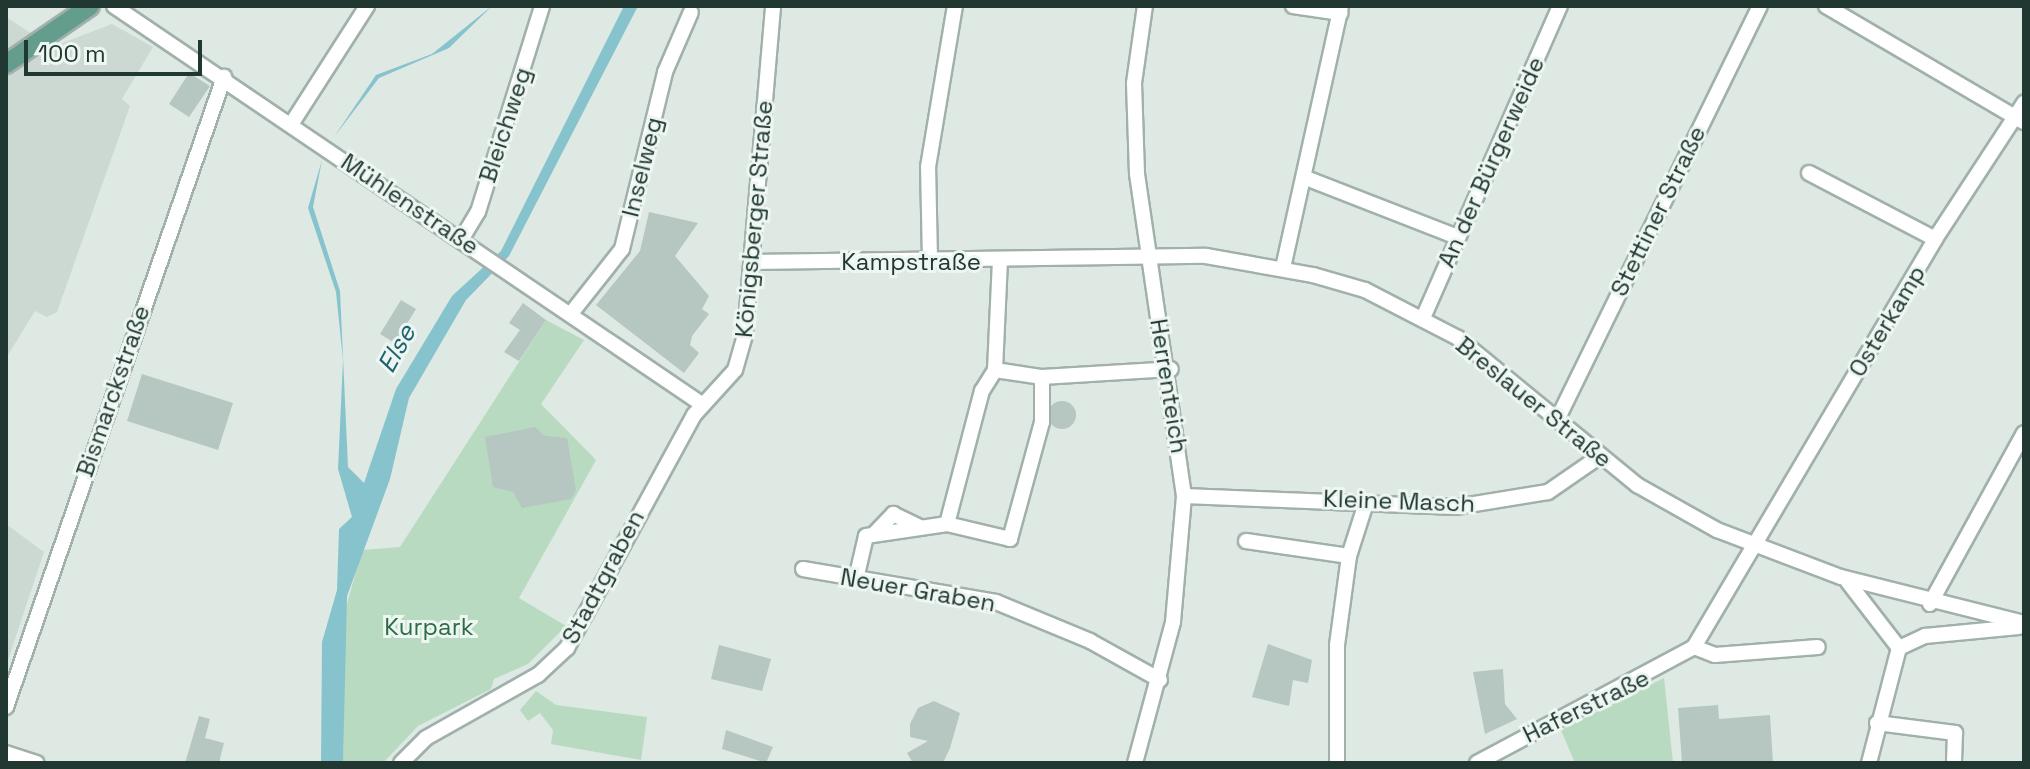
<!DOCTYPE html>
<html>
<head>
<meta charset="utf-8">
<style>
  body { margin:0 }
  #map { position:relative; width:2030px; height:769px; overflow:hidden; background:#dee9e4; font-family:"Space Grotesk",sans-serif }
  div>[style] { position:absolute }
  .built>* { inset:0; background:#ccd9d3 }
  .green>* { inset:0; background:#b7dac0 }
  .water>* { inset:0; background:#87c3cd }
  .building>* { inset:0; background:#b6c6c0 }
  .round { border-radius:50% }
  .roads { filter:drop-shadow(2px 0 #a1b0ab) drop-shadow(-2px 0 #a1b0ab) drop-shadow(0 2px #a1b0ab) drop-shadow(0 -2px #a1b0ab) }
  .minor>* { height:14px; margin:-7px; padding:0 7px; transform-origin:7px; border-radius:7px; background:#fff }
  .major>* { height:18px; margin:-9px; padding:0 9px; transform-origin:9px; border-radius:9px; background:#649d8d }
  span { translate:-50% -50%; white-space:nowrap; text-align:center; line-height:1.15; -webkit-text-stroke:6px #eef6f2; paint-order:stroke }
  .street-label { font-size:24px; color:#203831 }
  .park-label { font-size:24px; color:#2c6d44 }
  .water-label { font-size:26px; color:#1d6470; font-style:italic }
  .frame { position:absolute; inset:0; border:8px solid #203831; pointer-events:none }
  .scale { position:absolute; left:24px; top:40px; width:178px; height:36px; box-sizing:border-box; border:4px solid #203831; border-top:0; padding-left:10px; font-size:24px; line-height:28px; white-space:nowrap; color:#203831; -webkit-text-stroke:6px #eef6f2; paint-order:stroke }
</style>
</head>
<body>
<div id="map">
  <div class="built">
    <div style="clip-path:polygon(6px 17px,52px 47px,112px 24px,153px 47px,122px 99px,130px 106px,57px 312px,47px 317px,35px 311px,8px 355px)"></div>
    <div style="clip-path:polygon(6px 524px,44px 552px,6px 666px)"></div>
  </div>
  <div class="green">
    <div style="clip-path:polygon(546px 320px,584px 340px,541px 404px,596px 460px,519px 598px,566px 626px,528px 664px,494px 679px,491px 689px,418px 726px,383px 763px,343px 763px,345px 611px,362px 550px,400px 547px)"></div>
    <div style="clip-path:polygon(1664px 678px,1673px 763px,1575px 763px,1561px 730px)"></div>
    <div style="clip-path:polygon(536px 691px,556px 705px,647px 717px,641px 760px,551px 744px,553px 730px,540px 713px,528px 721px,520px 710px)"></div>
  </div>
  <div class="water">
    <div style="clip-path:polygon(492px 6px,449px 48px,379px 78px,334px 137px,376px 75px,432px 54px)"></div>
    <div style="clip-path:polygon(624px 6px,638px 6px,509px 256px,466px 300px,409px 398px,390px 479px,347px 596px,343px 763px,321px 763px,322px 642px,337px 590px,339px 529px,352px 517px,338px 469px,343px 360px,336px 292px,308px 208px,322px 160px,313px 207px,340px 291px,348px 467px,364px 483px,396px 389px,452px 296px,501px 251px)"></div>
  </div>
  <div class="building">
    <div style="clip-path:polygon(189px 73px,210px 86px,189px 117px,169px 104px)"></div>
    <div style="clip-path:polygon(649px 212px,698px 223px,675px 256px,709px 296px,702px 309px,709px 314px,692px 336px,690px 345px,699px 353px,684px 373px,596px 305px,640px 251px)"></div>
    <div style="clip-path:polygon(401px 300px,416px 309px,395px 343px,380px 334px)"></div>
    <div style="clip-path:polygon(523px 303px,546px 320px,519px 361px,504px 352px,520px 330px,509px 323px)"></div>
    <div style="clip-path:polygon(142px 374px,233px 403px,218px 450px,127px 421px)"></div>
    <div class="round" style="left:1048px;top:401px;width:28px;height:28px"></div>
    <div style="clip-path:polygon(535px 427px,545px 436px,567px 438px,576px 490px,571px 499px,522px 508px,513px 492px,493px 487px,485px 437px)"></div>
    <div style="clip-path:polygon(1268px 644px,1312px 660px,1308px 683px,1293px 680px,1289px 706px,1252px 697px)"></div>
    <div style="clip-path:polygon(719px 645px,771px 659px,762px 691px,711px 679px)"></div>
    <div style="clip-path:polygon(1503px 669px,1505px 704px,1517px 719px,1485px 734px,1473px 672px)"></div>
    <div style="clip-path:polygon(934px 701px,960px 713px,950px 748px,943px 763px,913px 763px,907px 753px,928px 741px,910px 737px,910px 724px,918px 708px)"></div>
    <div style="clip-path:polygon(1718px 705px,1719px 719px,1770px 715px,1773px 763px,1682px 763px,1678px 708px)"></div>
    <div style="clip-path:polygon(199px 716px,210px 719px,205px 738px,224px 743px,219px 763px,185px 763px)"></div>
    <div style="clip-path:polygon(726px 730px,773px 747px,766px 763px,722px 749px)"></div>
  </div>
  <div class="roads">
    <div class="minor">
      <div style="left:114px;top:6px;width:711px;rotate:34.11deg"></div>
      <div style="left:1293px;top:6px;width:48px;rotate:8.5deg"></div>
      <div style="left:1826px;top:6px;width:229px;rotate:30.4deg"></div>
      <div style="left:292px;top:123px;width:139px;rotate:-57.3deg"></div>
      <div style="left:1809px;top:173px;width:142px;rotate:27.6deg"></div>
      <div style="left:1306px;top:178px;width:162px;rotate:21.3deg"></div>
      <div style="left:461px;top:240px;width:33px;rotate:-59deg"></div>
      <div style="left:478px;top:212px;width:216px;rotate:-72.7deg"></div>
      <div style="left:930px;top:260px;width:93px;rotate:-91.2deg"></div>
      <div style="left:928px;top:167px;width:163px;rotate:-80.5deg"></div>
      <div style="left:751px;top:262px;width:455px;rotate:-0.8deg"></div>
      <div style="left:1206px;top:256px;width:109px;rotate:10.1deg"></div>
      <div style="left:1313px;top:275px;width:54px;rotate:16.1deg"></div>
      <div style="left:1365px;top:290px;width:105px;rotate:27.3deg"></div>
      <div style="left:1458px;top:338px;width:232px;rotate:39.4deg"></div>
      <div style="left:1637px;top:485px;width:92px;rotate:29.4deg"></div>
      <div style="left:1717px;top:530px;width:133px;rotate:20.8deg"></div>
      <div style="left:1841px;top:577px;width:189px;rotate:14.1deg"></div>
      <div style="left:1283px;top:268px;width:268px;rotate:-77.5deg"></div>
      <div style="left:573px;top:311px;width:79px;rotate:-51.7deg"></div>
      <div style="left:622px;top:249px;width:182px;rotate:-76.3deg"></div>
      <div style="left:665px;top:72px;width:65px;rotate:-66.6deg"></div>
      <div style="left:1423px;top:318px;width:341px;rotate:-66.3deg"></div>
      <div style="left:995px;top:370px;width:48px;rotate:8.5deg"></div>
      <div style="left:1042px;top:377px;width:129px;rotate:-3.5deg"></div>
      <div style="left:1558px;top:418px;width:459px;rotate:-63.9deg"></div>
      <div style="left:1184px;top:496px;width:272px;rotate:2.3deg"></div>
      <div style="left:1456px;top:507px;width:93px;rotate:-9.3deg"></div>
      <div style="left:1548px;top:492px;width:63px;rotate:-34.7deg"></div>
      <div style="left:947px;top:524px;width:65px;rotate:13.4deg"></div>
      <div style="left:1010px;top:539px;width:121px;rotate:-74.7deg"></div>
      <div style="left:1042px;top:422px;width:45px;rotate:-90deg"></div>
      <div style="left:874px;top:534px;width:28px;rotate:-46deg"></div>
      <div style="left:893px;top:514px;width:30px;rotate:26deg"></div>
      <div style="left:1246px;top:541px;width:104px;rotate:8.3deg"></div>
      <div style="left:803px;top:569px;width:196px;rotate:9.7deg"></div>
      <div style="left:996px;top:602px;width:102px;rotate:22.5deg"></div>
      <div style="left:1090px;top:641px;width:80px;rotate:29.1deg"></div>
      <div style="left:856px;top:579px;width:44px;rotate:-76.9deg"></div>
      <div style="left:866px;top:536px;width:82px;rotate:-8.4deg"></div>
      <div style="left:947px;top:524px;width:138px;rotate:-75.3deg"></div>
      <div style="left:982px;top:391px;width:25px;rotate:-58deg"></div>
      <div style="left:995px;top:370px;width:109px;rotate:-87.4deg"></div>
      <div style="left:1848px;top:582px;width:83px;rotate:52.3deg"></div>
      <div style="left:1930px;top:604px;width:195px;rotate:-61.2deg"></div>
      <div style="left:1694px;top:647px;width:22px;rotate:21deg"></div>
      <div style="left:1715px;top:655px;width:103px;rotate:-4.4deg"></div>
      <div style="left:1899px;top:648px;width:29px;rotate:-25deg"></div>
      <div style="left:1925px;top:636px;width:94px;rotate:-5.5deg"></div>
      <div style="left:6px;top:707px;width:667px;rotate:-70.91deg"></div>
      <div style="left:1877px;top:723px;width:79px;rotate:7.3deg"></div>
      <div style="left:1955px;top:733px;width:30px;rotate:92deg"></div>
      <div style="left:6px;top:753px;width:32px;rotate:18deg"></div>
      <div style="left:401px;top:763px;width:35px;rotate:-45deg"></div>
      <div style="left:426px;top:738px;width:129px;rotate:-29.4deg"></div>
      <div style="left:538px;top:675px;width:40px;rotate:-43deg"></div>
      <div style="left:567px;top:648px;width:265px;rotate:-61.4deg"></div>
      <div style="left:694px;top:415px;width:61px;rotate:-47.7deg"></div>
      <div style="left:735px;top:370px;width:37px;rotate:-74deg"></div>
      <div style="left:745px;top:334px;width:329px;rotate:-85.1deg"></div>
      <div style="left:1135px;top:763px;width:146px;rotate:-74.9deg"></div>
      <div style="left:1173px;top:622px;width:126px;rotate:-85deg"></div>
      <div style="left:1184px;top:496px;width:325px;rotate:-98.3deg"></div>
      <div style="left:1137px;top:174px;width:91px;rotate:-91.9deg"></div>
      <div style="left:1134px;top:83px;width:78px;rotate:-81.9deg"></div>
      <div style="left:1337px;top:763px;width:118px;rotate:-90deg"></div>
      <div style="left:1337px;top:645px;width:90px;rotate:-82.3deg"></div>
      <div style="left:1349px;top:556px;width:56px;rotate:-72.2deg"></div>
      <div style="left:1477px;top:763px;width:246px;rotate:-28.1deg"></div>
      <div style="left:1694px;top:647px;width:474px;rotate:-59.4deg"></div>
      <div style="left:1935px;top:239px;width:163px;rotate:-56.8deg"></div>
      <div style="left:1869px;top:763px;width:119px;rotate:-75.4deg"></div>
    </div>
    <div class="major">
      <div style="left:6px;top:64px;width:102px;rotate:-34.6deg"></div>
    </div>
  </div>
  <div class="street-label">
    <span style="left:505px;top:125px;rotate:-72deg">Bleichweg</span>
    <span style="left:1491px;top:162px;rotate:-66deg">An der Bürgerweide</span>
    <span style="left:642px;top:167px;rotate:-76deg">Inselweg</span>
    <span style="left:410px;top:204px;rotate:34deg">Mühlenstraße</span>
    <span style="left:1658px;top:211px;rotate:-64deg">Stettiner Straße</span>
    <span style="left:754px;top:219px;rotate:-85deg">Königsberger Straße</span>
    <span style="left:911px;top:262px">Kampstraße</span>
    <span style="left:1887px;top:321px;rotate:-59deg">Osterkamp</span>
    <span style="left:1169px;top:386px;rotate:81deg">Herrenteich</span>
    <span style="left:113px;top:391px;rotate:-71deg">Bismarckstraße</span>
    <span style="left:1534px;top:402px;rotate:39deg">Breslauer Straße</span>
    <span style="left:1399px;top:501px;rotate:2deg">Kleine Masch</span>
    <span style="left:603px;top:577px;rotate:-62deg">Stadtgraben</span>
    <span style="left:918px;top:590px;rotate:10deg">Neuer Graben</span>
    <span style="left:1586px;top:706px;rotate:-26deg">Haferstraße</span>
  </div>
  <div class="park-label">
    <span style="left:429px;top:627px">Kurpark</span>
  </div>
  <div class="water-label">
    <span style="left:397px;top:349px;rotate:-61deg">Else</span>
  </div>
  <div class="frame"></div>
  <div class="scale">100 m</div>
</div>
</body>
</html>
